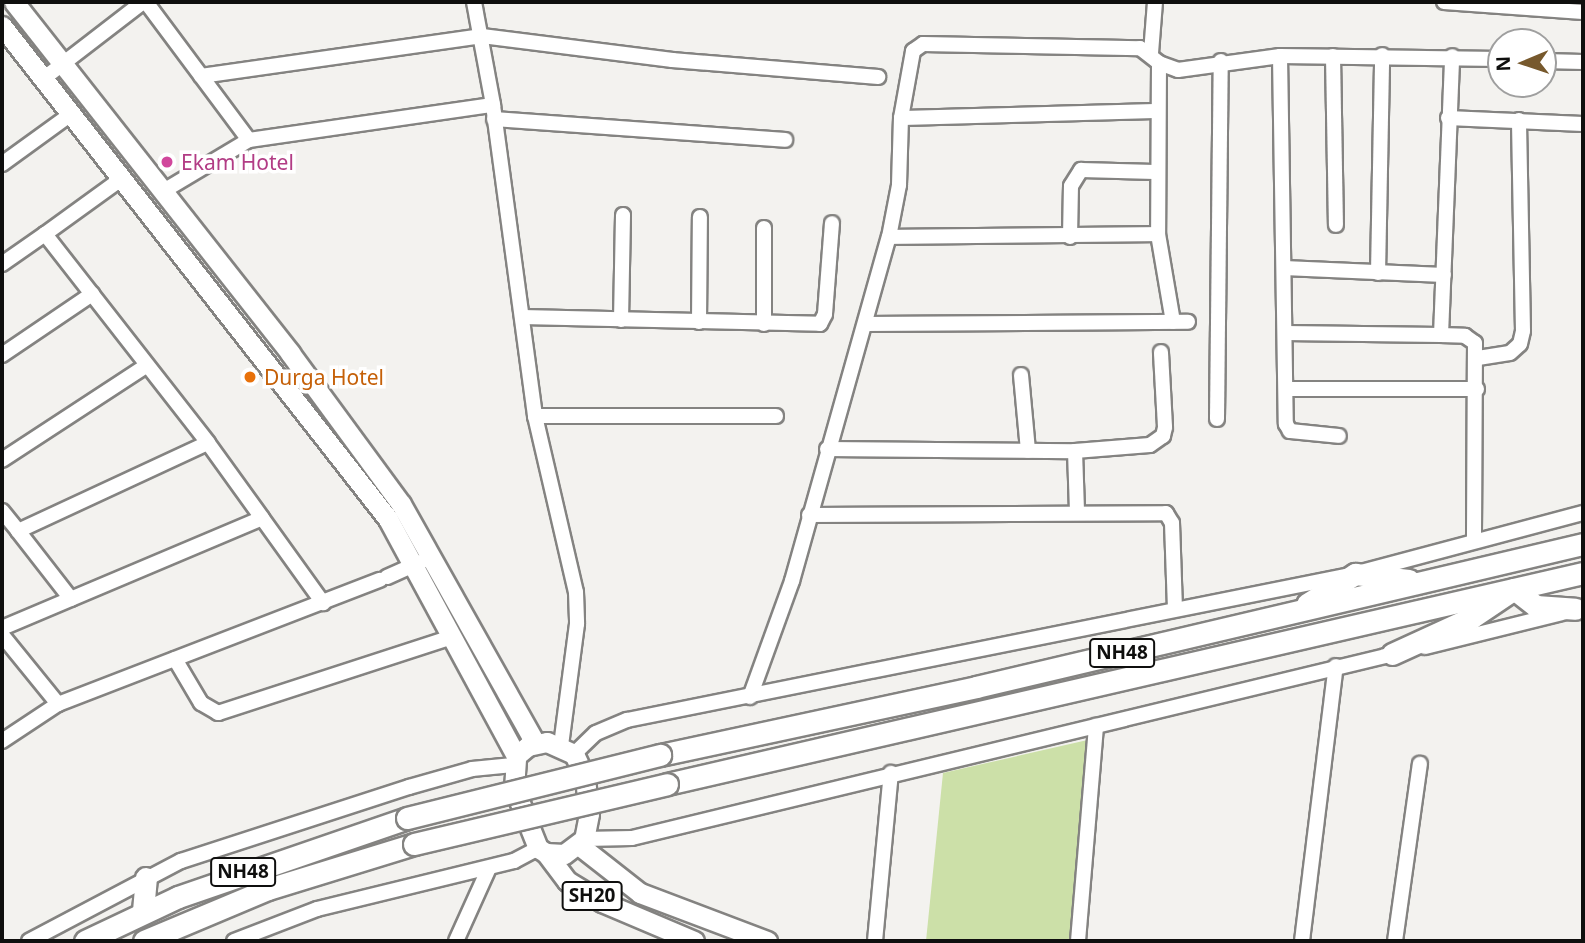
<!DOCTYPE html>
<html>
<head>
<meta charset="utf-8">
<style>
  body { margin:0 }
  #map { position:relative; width:1585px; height:943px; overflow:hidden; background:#f3f2ef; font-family:"Noto Sans",sans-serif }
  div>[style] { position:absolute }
  .green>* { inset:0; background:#cce0a8 }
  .roads { filter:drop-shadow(2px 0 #848381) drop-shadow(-2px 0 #848381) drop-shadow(0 2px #848381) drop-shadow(0 -2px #848381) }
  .minor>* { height:14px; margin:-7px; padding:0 7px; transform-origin:7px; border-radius:7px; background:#fff }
  .major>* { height:19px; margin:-9.5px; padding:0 9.5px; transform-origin:9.5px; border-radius:9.5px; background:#fff }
  .highway>* { height:21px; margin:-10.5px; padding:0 10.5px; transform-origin:10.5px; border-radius:10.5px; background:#fff }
  .bridges { filter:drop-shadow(2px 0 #848381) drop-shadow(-2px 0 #848381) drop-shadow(0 2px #848381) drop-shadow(0 -2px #848381) }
  .highway-bridge>* { height:21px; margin:-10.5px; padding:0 10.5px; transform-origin:10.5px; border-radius:10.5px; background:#fff }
  .dots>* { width:19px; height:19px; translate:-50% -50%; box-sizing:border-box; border:4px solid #fff; border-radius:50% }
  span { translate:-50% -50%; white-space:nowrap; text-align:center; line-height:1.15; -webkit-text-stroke:7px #fff; paint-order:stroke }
  .shield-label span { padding:2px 5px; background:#fff; border:2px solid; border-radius:5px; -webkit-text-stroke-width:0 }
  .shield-label { font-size:19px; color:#0f0f0e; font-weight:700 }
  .hotel-label { font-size:21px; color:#b23c85 }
  .left { translate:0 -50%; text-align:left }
  .food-label { font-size:21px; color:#c56008 }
  .frame { position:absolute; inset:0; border:4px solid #0f0f0e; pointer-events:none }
  .north { position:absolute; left:1487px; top:28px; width:70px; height:70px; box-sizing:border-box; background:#fff; border:2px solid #9f9f9f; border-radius:50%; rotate:268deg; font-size:19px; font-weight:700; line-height:28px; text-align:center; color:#0f0f0e }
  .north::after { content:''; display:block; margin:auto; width:24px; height:32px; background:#77592d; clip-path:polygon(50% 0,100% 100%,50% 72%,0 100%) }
</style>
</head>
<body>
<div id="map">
  <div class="green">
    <div style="clip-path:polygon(1092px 739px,1074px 941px,926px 941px,943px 773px)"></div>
  </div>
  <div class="roads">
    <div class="minor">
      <div style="left:146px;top:2px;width:172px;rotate:53.3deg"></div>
      <div style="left:474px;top:2px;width:105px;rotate:79.5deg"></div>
      <div style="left:493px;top:105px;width:314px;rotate:82.3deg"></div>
      <div style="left:535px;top:416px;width:181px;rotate:76.9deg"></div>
      <div style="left:576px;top:592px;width:32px;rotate:88deg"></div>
      <div style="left:577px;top:624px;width:122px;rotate:97.5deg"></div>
      <div style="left:1444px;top:2px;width:139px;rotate:4.1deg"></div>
      <div style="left:1151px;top:53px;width:51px;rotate:-85.5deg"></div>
      <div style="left:1280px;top:56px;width:368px;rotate:89.1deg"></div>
      <div style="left:1286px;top:424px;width:8px;rotate:60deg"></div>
      <div style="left:1290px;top:431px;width:49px;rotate:5.8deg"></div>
      <div style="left:1333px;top:56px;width:169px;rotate:89deg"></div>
      <div style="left:1543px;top:61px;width:40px;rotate:1.4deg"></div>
      <div style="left:1159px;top:63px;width:171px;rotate:90.3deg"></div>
      <div style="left:1158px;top:234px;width:89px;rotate:80.3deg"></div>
      <div style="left:201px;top:76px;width:284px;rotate:-8.1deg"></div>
      <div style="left:482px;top:36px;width:192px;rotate:7.2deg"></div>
      <div style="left:672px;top:60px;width:207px;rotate:4.7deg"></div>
      <div style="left:43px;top:79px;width:126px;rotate:-37.6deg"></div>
      <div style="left:901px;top:118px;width:256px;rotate:-1.6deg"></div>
      <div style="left:1448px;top:118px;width:135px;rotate:2.5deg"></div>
      <div style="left:494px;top:119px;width:292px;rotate:4.1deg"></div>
      <div style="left:2px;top:164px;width:85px;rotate:-35.9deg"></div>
      <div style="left:121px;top:179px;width:94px;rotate:144.1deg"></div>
      <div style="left:45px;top:234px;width:265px;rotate:52deg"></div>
      <div style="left:162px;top:192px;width:101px;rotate:-30.9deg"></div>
      <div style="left:249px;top:140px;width:246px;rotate:-8.2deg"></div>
      <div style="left:764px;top:228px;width:96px;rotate:90deg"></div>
      <div style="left:889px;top:237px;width:269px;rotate:-0.6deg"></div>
      <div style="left:1070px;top:237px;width:51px;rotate:-88.9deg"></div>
      <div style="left:1071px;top:186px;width:19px;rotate:-58deg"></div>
      <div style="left:1081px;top:170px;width:74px;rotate:1.5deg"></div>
      <div style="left:2px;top:264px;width:52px;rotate:-34.9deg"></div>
      <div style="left:1284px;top:268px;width:160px;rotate:2.5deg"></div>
      <div style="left:1378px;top:273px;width:218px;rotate:-88.9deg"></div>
      <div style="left:522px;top:317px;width:298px;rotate:1.3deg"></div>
      <div style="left:820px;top:324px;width:11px;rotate:-63deg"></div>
      <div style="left:825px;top:314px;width:91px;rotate:-85.6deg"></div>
      <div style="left:621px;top:320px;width:105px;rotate:-88.9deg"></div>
      <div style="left:699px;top:322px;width:105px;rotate:-89.5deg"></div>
      <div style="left:865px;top:324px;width:323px;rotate:-0.4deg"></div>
      <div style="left:1285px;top:333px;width:156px;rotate:0.7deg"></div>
      <div style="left:1441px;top:335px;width:24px;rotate:2deg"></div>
      <div style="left:1465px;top:336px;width:12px;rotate:35deg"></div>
      <div style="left:1475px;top:343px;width:198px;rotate:90.3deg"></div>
      <div style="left:1441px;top:335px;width:279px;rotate:-87.7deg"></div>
      <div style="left:2px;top:355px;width:109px;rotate:-34.1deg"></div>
      <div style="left:1478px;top:358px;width:32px;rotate:-9deg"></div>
      <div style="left:1510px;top:353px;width:13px;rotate:-42deg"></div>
      <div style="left:1520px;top:344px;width:13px;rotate:-77deg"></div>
      <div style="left:1523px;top:331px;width:211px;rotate:-91.1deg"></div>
      <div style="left:1021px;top:375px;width:76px;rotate:84.7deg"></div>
      <div style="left:1286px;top:389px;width:191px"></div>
      <div style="left:535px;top:416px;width:241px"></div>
      <div style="left:1217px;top:419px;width:358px;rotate:-89.4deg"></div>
      <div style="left:827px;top:449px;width:248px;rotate:0.5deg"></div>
      <div style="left:1075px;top:451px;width:75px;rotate:-4.6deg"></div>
      <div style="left:1150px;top:445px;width:16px;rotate:-35deg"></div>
      <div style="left:1163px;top:436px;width:9px;rotate:-77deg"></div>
      <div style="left:1165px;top:427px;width:75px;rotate:-93.1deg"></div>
      <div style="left:1075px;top:451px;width:61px;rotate:88.1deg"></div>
      <div style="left:2px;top:460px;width:173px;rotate:-33.2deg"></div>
      <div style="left:2px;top:511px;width:26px;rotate:51deg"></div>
      <div style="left:809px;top:515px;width:357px;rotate:-0.3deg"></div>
      <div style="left:1166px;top:513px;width:12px;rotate:59deg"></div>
      <div style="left:1172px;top:523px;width:84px;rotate:88deg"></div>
      <div style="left:1365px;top:571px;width:226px;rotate:-14.9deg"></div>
      <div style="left:387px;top:577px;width:37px;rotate:-24deg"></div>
      <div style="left:71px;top:599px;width:86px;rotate:-127.9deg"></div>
      <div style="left:18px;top:531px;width:209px;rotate:-24.9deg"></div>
      <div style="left:208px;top:443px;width:92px;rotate:54.2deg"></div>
      <div style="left:2px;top:628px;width:282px;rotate:-22.9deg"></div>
      <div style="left:262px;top:518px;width:105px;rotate:54.3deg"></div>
      <div style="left:2px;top:635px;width:89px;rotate:50.9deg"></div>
      <div style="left:58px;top:704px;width:345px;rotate:-21.1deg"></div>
      <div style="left:1425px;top:647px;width:141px;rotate:-13.9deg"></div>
      <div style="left:175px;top:659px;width:51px;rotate:59.4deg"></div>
      <div style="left:201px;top:703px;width:20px;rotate:30deg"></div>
      <div style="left:218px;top:713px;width:246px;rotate:-18deg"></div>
      <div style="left:750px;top:697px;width:123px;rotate:-70.1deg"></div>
      <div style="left:792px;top:581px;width:357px;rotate:-74.3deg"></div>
      <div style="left:889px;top:237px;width:53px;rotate:-79.1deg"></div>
      <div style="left:899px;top:185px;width:67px;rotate:-88.3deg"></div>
      <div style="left:901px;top:118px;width:68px;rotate:-79.8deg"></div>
      <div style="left:913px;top:51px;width:12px;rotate:-35deg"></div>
      <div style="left:923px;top:44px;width:217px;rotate:1.1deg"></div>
      <div style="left:1140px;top:48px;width:24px;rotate:38deg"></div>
      <div style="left:1159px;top:63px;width:20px;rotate:20deg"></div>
      <div style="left:1178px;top:70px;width:103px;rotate:-7.8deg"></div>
      <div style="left:1280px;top:56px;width:221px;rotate:0.8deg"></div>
      <div style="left:2px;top:741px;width:67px;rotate:-33.5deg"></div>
      <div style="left:574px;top:754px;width:30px;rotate:-44deg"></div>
      <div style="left:596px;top:733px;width:34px;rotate:-23deg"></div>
      <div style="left:627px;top:720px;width:732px;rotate:-11.34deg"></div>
      <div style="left:584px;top:839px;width:48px;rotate:-1.2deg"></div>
      <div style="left:632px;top:838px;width:788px;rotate:-13.58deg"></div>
      <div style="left:29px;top:941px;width:172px;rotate:-27.8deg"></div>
      <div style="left:181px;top:861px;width:240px;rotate:-18deg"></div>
      <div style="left:409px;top:787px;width:66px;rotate:-15.9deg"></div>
      <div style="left:472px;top:769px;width:41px;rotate:-5.6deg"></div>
      <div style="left:234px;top:941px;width:89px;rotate:-21.1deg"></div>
      <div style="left:317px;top:909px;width:203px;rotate:-13.7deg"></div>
      <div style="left:514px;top:861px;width:27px;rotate:-28deg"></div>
      <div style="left:456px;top:941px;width:80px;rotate:-65.7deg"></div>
      <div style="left:875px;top:941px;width:169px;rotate:-84.6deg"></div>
      <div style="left:1078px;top:941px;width:216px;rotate:-85.2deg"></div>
      <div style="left:1302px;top:941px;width:277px;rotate:-83deg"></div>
      <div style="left:1395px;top:941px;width:179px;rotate:-82deg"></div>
    </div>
    <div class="major">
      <div style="left:14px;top:2px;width:447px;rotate:51.8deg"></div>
      <div style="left:290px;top:353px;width:187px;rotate:53.7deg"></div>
      <div style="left:401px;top:504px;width:274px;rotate:60.7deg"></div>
      <div style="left:2px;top:26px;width:626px;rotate:51.94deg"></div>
      <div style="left:388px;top:519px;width:269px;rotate:61.6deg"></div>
      <div style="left:547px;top:742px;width:30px;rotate:24deg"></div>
      <div style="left:574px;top:754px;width:26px;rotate:65deg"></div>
      <div style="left:585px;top:778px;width:36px;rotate:84deg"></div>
      <div style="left:589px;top:814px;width:25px;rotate:101deg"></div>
      <div style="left:584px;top:839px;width:25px;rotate:143deg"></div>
      <div style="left:564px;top:854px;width:18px;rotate:-177deg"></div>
      <div style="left:546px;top:853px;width:9px;rotate:-148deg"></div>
      <div style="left:538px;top:848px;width:65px;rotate:-111.8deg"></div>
      <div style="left:514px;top:788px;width:32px;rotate:-86deg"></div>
      <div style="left:516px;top:756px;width:16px;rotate:-40deg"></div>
      <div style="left:528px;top:746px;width:19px;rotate:-12deg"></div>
      <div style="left:580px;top:846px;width:76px;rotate:38.1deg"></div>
      <div style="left:640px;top:893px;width:136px;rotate:20.7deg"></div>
      <div style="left:546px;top:853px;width:35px;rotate:53deg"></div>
      <div style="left:567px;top:881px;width:41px;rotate:31deg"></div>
      <div style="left:602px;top:902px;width:100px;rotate:23deg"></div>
    </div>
    <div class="highway">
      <div style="left:1307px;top:604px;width:57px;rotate:-32deg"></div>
      <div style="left:1355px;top:574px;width:54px;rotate:6.3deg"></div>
      <div style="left:1392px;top:654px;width:87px;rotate:-24.5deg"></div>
      <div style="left:1471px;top:618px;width:52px;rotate:-34deg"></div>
      <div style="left:1514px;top:589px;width:28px;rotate:38deg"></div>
      <div style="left:1536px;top:606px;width:39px;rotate:4deg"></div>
      <div style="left:660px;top:755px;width:323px;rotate:-12.1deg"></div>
      <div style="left:976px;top:687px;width:624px;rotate:-13.26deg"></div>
      <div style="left:667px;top:784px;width:940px;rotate:-12.97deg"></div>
      <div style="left:143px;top:911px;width:33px;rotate:-85deg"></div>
      <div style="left:85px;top:941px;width:103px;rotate:-25.3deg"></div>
      <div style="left:178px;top:897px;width:242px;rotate:-19deg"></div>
      <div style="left:144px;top:941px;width:134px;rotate:-22.8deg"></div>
      <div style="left:268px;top:889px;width:153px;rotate:-17.1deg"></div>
    </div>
  </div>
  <div class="bridges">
    <div class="highway-bridge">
      <div style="left:407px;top:818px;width:261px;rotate:-14deg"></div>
      <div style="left:414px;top:844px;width:260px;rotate:-13.3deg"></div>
    </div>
  </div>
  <div class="dots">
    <div style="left:167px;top:162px;background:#d1479c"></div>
    <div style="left:250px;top:377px;background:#e8710a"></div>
  </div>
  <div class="shield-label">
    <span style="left:1122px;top:653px">NH48</span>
    <span style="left:243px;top:872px">NH48</span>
    <span style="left:592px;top:896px">SH20</span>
  </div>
  <div class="hotel-label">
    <span class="left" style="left:181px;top:162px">Ekam Hotel</span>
  </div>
  <div class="food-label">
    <span class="left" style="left:264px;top:377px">Durga Hotel</span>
  </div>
  <div class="frame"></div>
  <div class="north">N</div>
</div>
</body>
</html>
